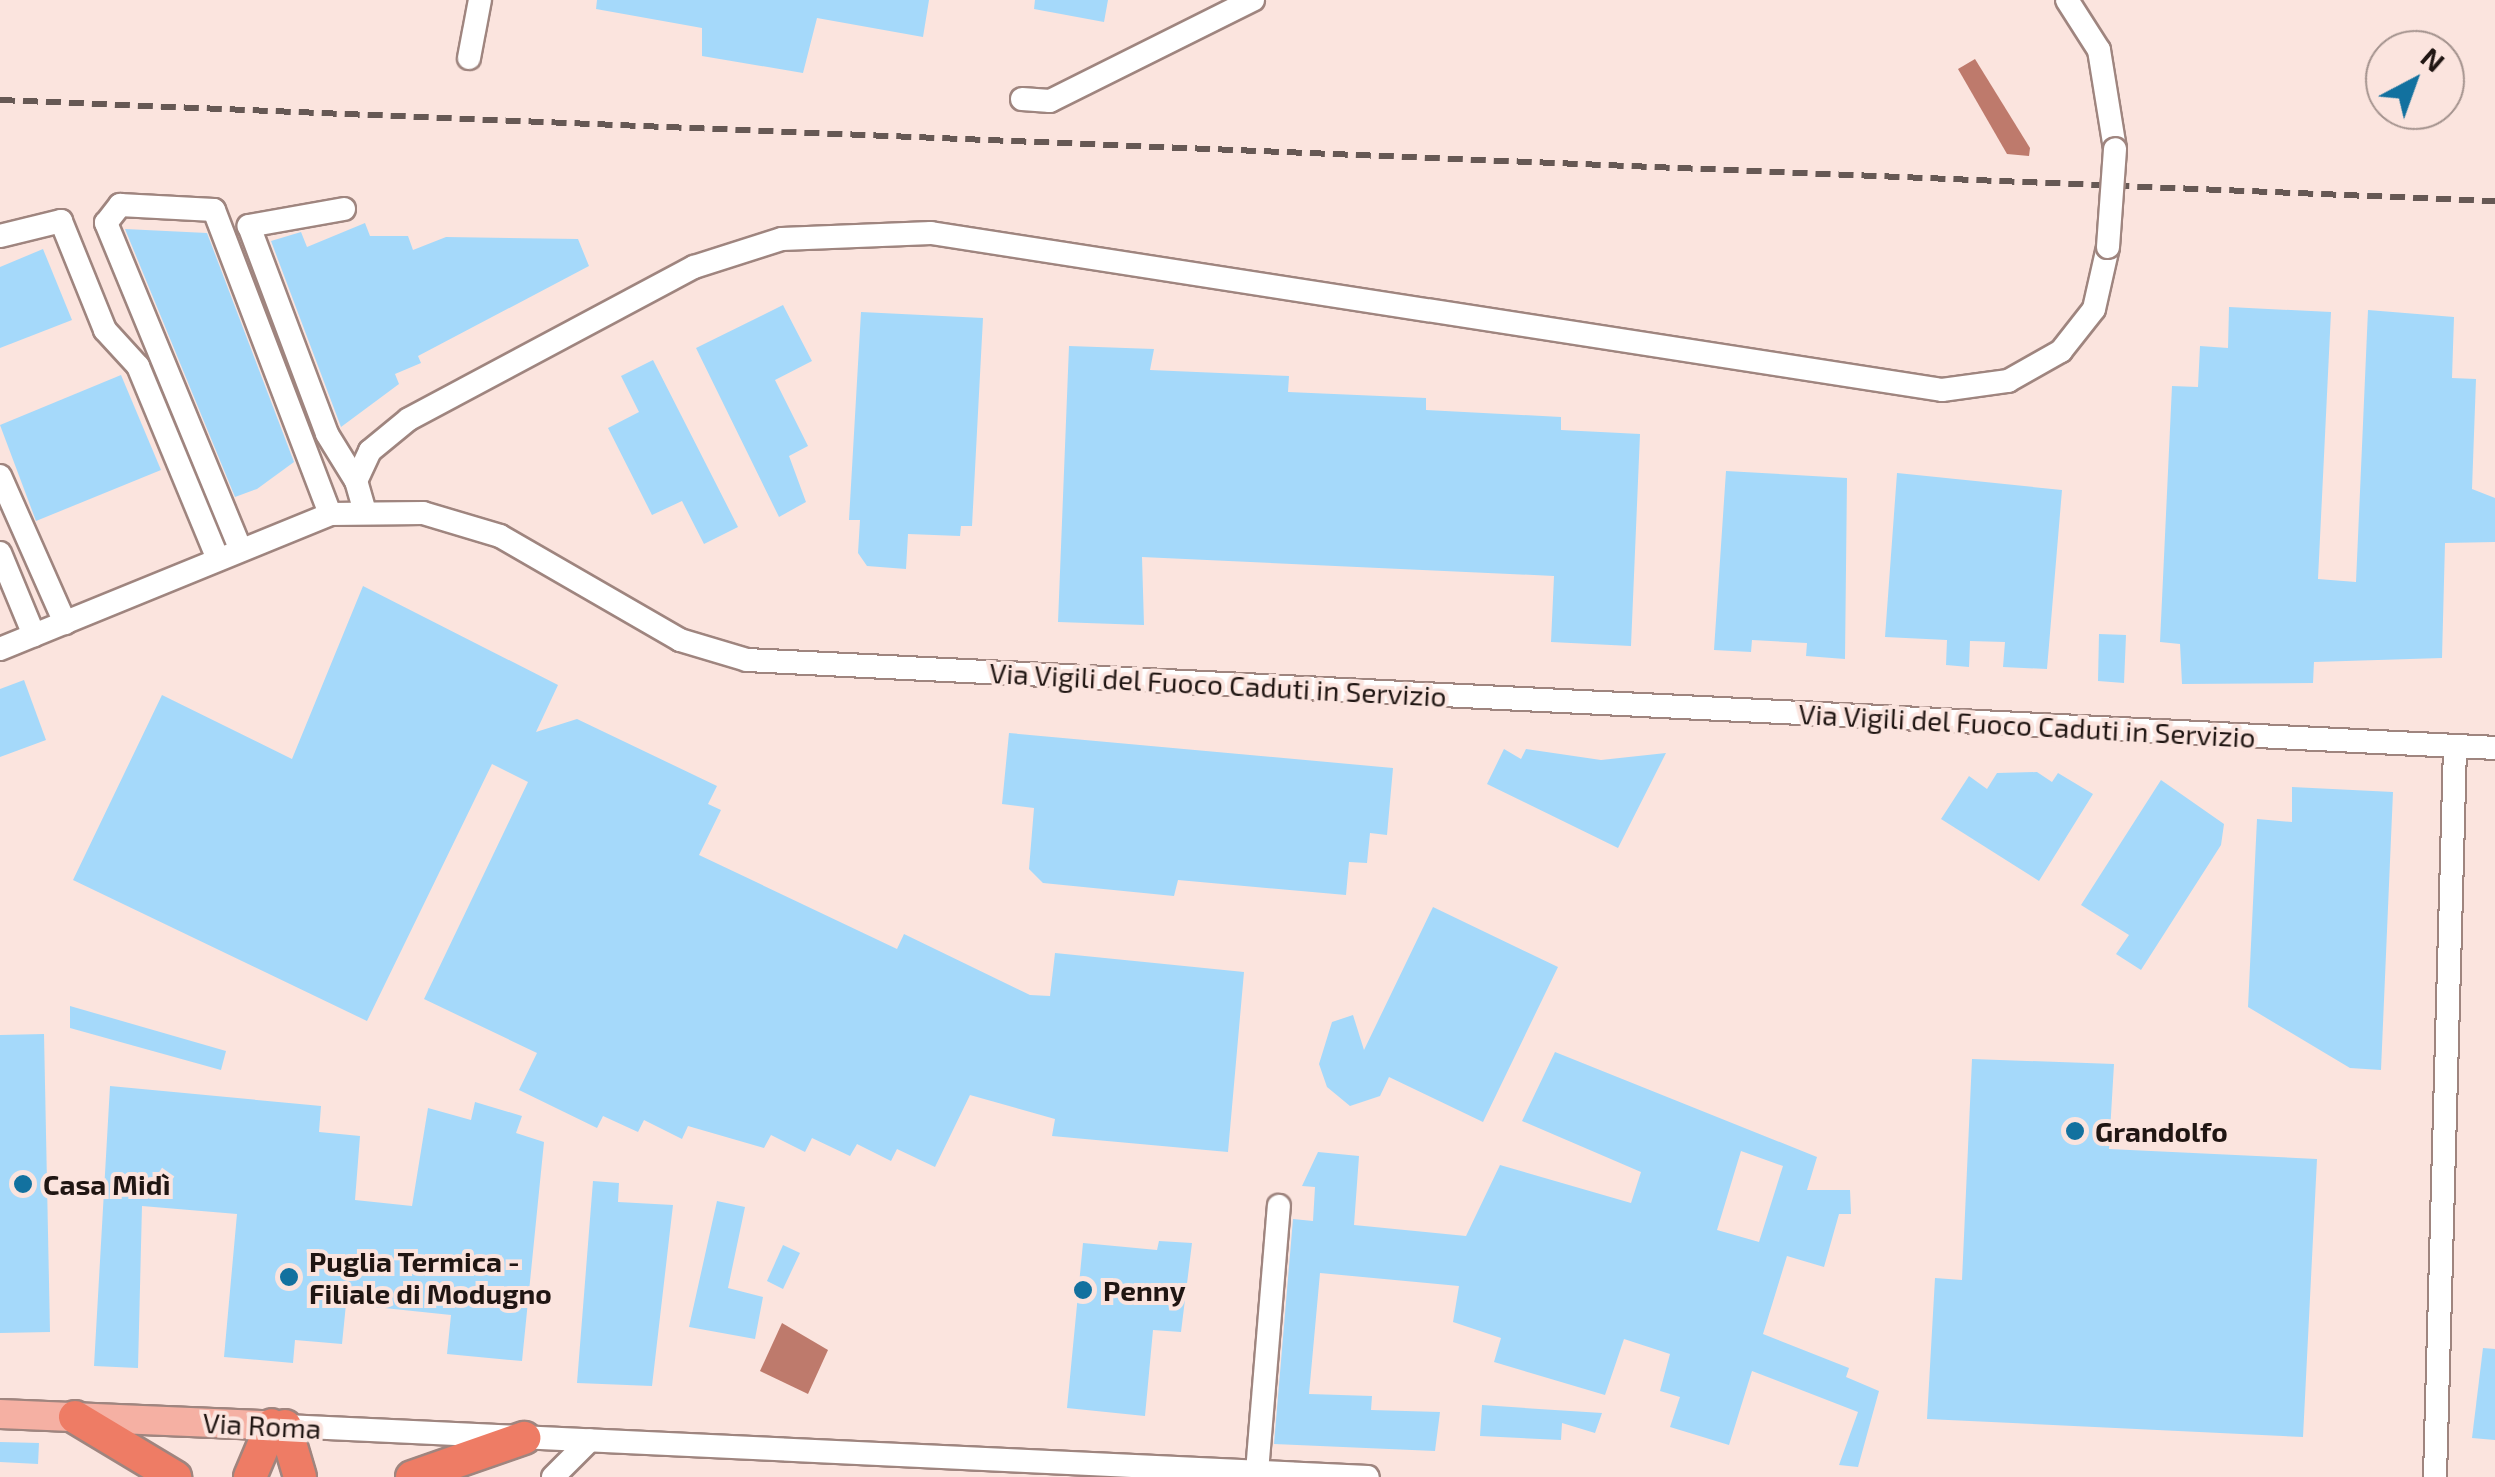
<!DOCTYPE html>
<html>
<head>
<meta charset="utf-8">
<style>
  body { margin:0 }
  #map { position:relative; width:2495px; height:1477px; overflow:hidden; background:#fbe4de; font-family:"Exo 2",sans-serif }
  div>[style] { position:absolute }
  .water>* { inset:0; background:#be7a6c }
  .building>* { inset:0; background:#a5d9fa }
  .roads { filter:drop-shadow(2px 0 #9f857f) drop-shadow(-2px 0 #9f857f) drop-shadow(0 2px #9f857f) drop-shadow(0 -2px #9f857f) }
  .minor>* { height:22px; margin:-11px; padding:0 11px; transform-origin:11px; border-radius:11px; background:#fff }
  .major>* { height:28px; margin:-14px; padding:0 14px; transform-origin:14px; border-radius:14px; background:#f5b0a3 }
  .highway>* { height:32px; margin:-16px; padding:0 16px; transform-origin:16px; border-radius:16px; background:#ee7c65 }
  .rail>* { height:6px; margin-top:-3px; transform-origin:0; background:repeating-linear-gradient(90deg,#665854 0 15px,transparent 0 23px) }
  .bridges { filter:drop-shadow(2px 0 #9f857f) drop-shadow(-2px 0 #9f857f) drop-shadow(0 2px #9f857f) drop-shadow(0 -2px #9f857f) }
  .minor-bridge>* { height:22px; margin:-11px; padding:0 11px; transform-origin:11px; border-radius:11px; background:#fff }
  .dots>* { width:28px; height:28px; translate:-50% -50%; box-sizing:border-box; border:5px solid #fbe4de; border-radius:50% }
  span { translate:-50% -50%; white-space:nowrap; text-align:center; line-height:1.15; -webkit-text-stroke:8px #fbe4de; paint-order:stroke }
  .street-label { font-size:28px; color:#201613 }
  .poi-label { font-size:28px; color:#201613; font-weight:700 }
  .left { translate:0 -50%; text-align:left }
  .north { position:absolute; left:2365px; top:30px; width:100px; height:100px; box-sizing:border-box; background:#fbe4de; border:2px solid #a3928d; border-radius:50%; rotate:41deg; font-size:28px; font-weight:700; line-height:40px; text-align:center; color:#201613 }
  .north::after { content:''; display:block; margin:auto; width:35px; height:45px; background:#12719f; clip-path:polygon(50% 0,100% 100%,50% 72%,0 100%) }
</style>
</head>
<body>
<div id="map">
  <div class="water">
    <div style="clip-path:polygon(1975px 59px,2030px 148px,2029px 156px,2007px 154px,1958px 69px)"></div>
    <div style="clip-path:polygon(782px 1323px,828px 1350px,808px 1394px,760px 1371px)"></div>
  </div>
  <div class="building">
    <div style="clip-path:polygon(597px 0,929px 0,923px 37px,817px 18px,803px 73px,702px 56px,702px 28px,596px 9px)"></div>
    <div style="clip-path:polygon(1035px 0,1108px 0,1104px 22px,1034px 9px)"></div>
    <div style="clip-path:polygon(365px 223px,370px 236px,408px 236px,413px 250px,446px 237px,578px 239px,589px 266px,418px 356px,421px 363px,395px 374px,399px 384px,341px 427px,271px 241px,301px 232px,307px 247px)"></div>
    <div style="clip-path:polygon(125px 229px,207px 233px,294px 462px,257px 489px,235px 497px)"></div>
    <div style="clip-path:polygon(43px 249px,72px 320px,0 348px,0 267px)"></div>
    <div style="clip-path:polygon(783px 305px,812px 361px,775px 380px,808px 446px,789px 456px,806px 502px,779px 517px,696px 348px)"></div>
    <div style="clip-path:polygon(2229px 307px,2331px 312px,2318px 579px,2356px 582px,2368px 310px,2454px 317px,2452px 378px,2476px 379px,2472px 489px,2495px 498px,2495px 542px,2445px 543px,2442px 658px,2314px 662px,2313px 683px,2182px 684px,2180px 644px,2160px 642px,2172px 386px,2198px 387px,2200px 346px,2228px 348px)"></div>
    <div style="clip-path:polygon(861px 312px,983px 318px,972px 526px,961px 526px,960px 536px,908px 534px,906px 569px,867px 566px,858px 553px,860px 520px,849px 520px)"></div>
    <div style="clip-path:polygon(1069px 346px,1154px 349px,1150px 370px,1289px 376px,1288px 392px,1426px 398px,1426px 410px,1561px 417px,1561px 430px,1640px 434px,1631px 646px,1551px 642px,1554px 576px,1142px 557px,1144px 625px,1058px 622px)"></div>
    <div style="clip-path:polygon(653px 360px,738px 527px,704px 544px,682px 501px,652px 515px,608px 428px,639px 412px,621px 376px)"></div>
    <div style="clip-path:polygon(121px 375px,161px 470px,36px 521px,0 425px)"></div>
    <div style="clip-path:polygon(1726px 471px,1847px 478px,1845px 659px,1806px 656px,1807px 643px,1752px 640px,1751px 652px,1714px 650px)"></div>
    <div style="clip-path:polygon(1897px 473px,2062px 490px,2047px 669px,2003px 667px,2005px 642px,1970px 641px,1969px 667px,1946px 665px,1947px 640px,1885px 637px)"></div>
    <div style="clip-path:polygon(363px 586px,558px 685px,536px 732px,577px 719px,717px 786px,708px 804px,721px 810px,699px 855px,897px 949px,904px 934px,1030px 995px,1050px 996px,1055px 953px,1244px 972px,1228px 1152px,1052px 1136px,1055px 1119px,970px 1095px,935px 1167px,897px 1149px,891px 1161px,857px 1144px,850px 1156px,812px 1138px,805px 1152px,771px 1135px,764px 1148px,688px 1126px,682px 1139px,644px 1120px,638px 1132px,603px 1116px,597px 1128px,519px 1090px,537px 1053px,424px 999px,528px 782px,492px 764px,367px 1021px,73px 880px,162px 695px,292px 759px)"></div>
    <div style="clip-path:polygon(2099px 634px,2126px 635px,2124px 683px,2098px 681px)"></div>
    <div style="clip-path:polygon(24px 680px,46px 740px,0 757px,0 689px)"></div>
    <div style="clip-path:polygon(1009px 733px,1393px 768px,1387px 835px,1370px 833px,1367px 863px,1349px 862px,1346px 895px,1178px 880px,1174px 896px,1043px 883px,1029px 869px,1034px 808px,1002px 804px)"></div>
    <div style="clip-path:polygon(1504px 749px,1521px 759px,1526px 749px,1601px 760px,1666px 753px,1618px 848px,1487px 784px)"></div>
    <div style="clip-path:polygon(2037px 772px,2052px 782px,2058px 773px,2093px 794px,2039px 881px,1941px 819px,1969px 776px,1987px 789px,1997px 773px)"></div>
    <div style="clip-path:polygon(2161px 780px,2224px 824px,2221px 845px,2141px 970px,2116px 954px,2129px 935px,2081px 905px)"></div>
    <div style="clip-path:polygon(2292px 787px,2393px 792px,2381px 1070px,2350px 1068px,2248px 1007px,2257px 819px,2292px 822px)"></div>
    <div style="clip-path:polygon(1433px 907px,1558px 967px,1483px 1122px,1389px 1077px,1380px 1096px,1350px 1106px,1327px 1087px,1319px 1064px,1332px 1022px,1353px 1015px,1364px 1050px)"></div>
    <div style="clip-path:polygon(70px 1006px,226px 1051px,221px 1070px,70px 1028px)"></div>
    <div style="clip-path:polygon(44px 1034px,50px 1332px,0 1333px,0 1035px)"></div>
    <div style="clip-path:polygon(evenodd,1555px 1052px,1817px 1157px,1807px 1190px,1850px 1190px,1851px 1214px,1839px 1214px,1824px 1267px,1787px 1256px,1763px 1334px,1849px 1368px,1846px 1377px,1879px 1391px,1858px 1467px,1839px 1465px,1858px 1412px,1752px 1371px,1729px 1445px,1670px 1427px,1680px 1397px,1660px 1391px,1670px 1354px,1624px 1339px,1605px 1395px,1494px 1362px,1501px 1338px,1453px 1322px,1459px 1286px,1320px 1273px,1309px 1394px,1372px 1396px,1371px 1410px,1440px 1412px,1435px 1451px,1274px 1444px,1293px 1219px,1313px 1221px,1315px 1187px,1302px 1186px,1318px 1152px,1359px 1156px,1354px 1225px,1466px 1236px,1500px 1165px,1631px 1203px,1641px 1172px,1522px 1121px,1555px 1052px,1741px 1151px,1783px 1166px,1759px 1242px,1717px 1230px,1741px 1151px)"></div>
    <div style="clip-path:polygon(1972px 1059px,2114px 1064px,2109px 1149px,2317px 1159px,2303px 1437px,1927px 1419px,1935px 1278px,1962px 1280px)"></div>
    <div style="clip-path:polygon(110px 1086px,321px 1106px,319px 1132px,360px 1136px,355px 1200px,412px 1206px,428px 1108px,471px 1120px,475px 1102px,522px 1116px,516px 1133px,544px 1142px,522px 1361px,447px 1354px,451px 1315px,346px 1304px,342px 1344px,295px 1340px,293px 1363px,224px 1357px,237px 1214px,142px 1206px,138px 1368px,94px 1366px)"></div>
    <div style="clip-path:polygon(593px 1181px,619px 1183px,618px 1202px,673px 1205px,652px 1386px,577px 1383px)"></div>
    <div style="clip-path:polygon(717px 1201px,745px 1207px,728px 1288px,763px 1297px,755px 1339px,689px 1327px)"></div>
    <div style="clip-path:polygon(1159px 1241px,1192px 1243px,1181px 1332px,1153px 1330px,1145px 1416px,1067px 1408px,1083px 1243px,1157px 1250px)"></div>
    <div style="clip-path:polygon(783px 1245px,800px 1253px,783px 1289px,767px 1281px)"></div>
    <div style="clip-path:polygon(2483px 1348px,2495px 1349px,2495px 1440px,2472px 1438px)"></div>
    <div style="clip-path:polygon(1482px 1405px,1539px 1409px,1602px 1413px,1595px 1433px,1562px 1423px,1561px 1440px,1480px 1436px)"></div>
    <div style="clip-path:polygon(0 1442px,39px 1443px,38px 1464px,0 1462px)"></div>
  </div>
  <div class="roads">
    <div class="minor">
      <div style="left:2067px;top:0;width:59px;rotate:57.4deg"></div>
      <div style="left:2099px;top:50px;width:100px;rotate:80.8deg"></div>
      <div style="left:469px;top:58px;width:59px;rotate:-79.3deg"></div>
      <div style="left:1022px;top:99px;width:28px;rotate:4deg"></div>
      <div style="left:1050px;top:101px;width:227px;rotate:-26.5deg"></div>
      <div style="left:344px;top:209px;width:97px;rotate:169.9deg"></div>
      <div style="left:249px;top:226px;width:222px;rotate:69.4deg"></div>
      <div style="left:327px;top:434px;width:55px;rotate:58.3deg"></div>
      <div style="left:0;top:236px;width:63px;rotate:-13.8deg"></div>
      <div style="left:61px;top:221px;width:118px;rotate:68deg"></div>
      <div style="left:105px;top:330px;width:49px;rotate:47.5deg"></div>
      <div style="left:138px;top:366px;width:207px;rotate:67.5deg"></div>
      <div style="left:0;top:476px;width:161px;rotate:66.1deg"></div>
      <div style="left:365px;top:512px;width:32px;rotate:-106deg"></div>
      <div style="left:356px;top:481px;width:33px;rotate:-65deg"></div>
      <div style="left:370px;top:451px;width:50px;rotate:-39.4deg"></div>
      <div style="left:409px;top:419px;width:323px;rotate:-28.1deg"></div>
      <div style="left:694px;top:267px;width:92px;rotate:-17.7deg"></div>
      <div style="left:782px;top:239px;width:149px;rotate:-2.3deg"></div>
      <div style="left:931px;top:233px;width:1023px;rotate:8.83deg"></div>
      <div style="left:1942px;top:390px;width:67px;rotate:-7.8deg"></div>
      <div style="left:2008px;top:381px;width:61px;rotate:-29.5deg"></div>
      <div style="left:2061px;top:351px;width:53px;rotate:-51.8deg"></div>
      <div style="left:2094px;top:309px;width:64px;rotate:-77.3deg"></div>
      <div style="left:240px;top:548px;width:352px;rotate:-112.4deg"></div>
      <div style="left:106px;top:223px;width:23px;rotate:-52deg"></div>
      <div style="left:120px;top:205px;width:94px;rotate:3deg"></div>
      <div style="left:214px;top:210px;width:325px;rotate:69.1deg"></div>
      <div style="left:0;top:553px;width:89px;rotate:67.5deg"></div>
      <div style="left:0;top:649px;width:357px;rotate:-22.2deg"></div>
      <div style="left:330px;top:514px;width:93px;rotate:-0.6deg"></div>
      <div style="left:423px;top:513px;width:80px;rotate:16.6deg"></div>
      <div style="left:500px;top:536px;width:208px;rotate:30deg"></div>
      <div style="left:680px;top:640px;width:70px;rotate:16.6deg"></div>
      <div style="left:747px;top:660px;width:1750px;rotate:2.88deg"></div>
      <div style="left:285px;top:1426px;width:1084px;rotate:2.7deg"></div>
      <div style="left:1257px;top:1472px;width:267px;rotate:-85.3deg"></div>
      <div style="left:553px;top:1477px;width:52px;rotate:-45deg"></div>
      <div style="left:2435px;top:1477px;width:730px;rotate:-88.43deg"></div>
    </div>
    <div class="major">
      <div style="left:0;top:1414px;width:285px;rotate:2.4deg"></div>
    </div>
    <div class="highway">
      <div style="left:75px;top:1417px;width:117px;rotate:31deg"></div>
      <div style="left:285px;top:1426px;width:53px;rotate:73.6deg"></div>
      <div style="left:250px;top:1477px;width:56px;rotate:-67.1deg"></div>
      <div style="left:412px;top:1477px;width:119px;rotate:-19.2deg"></div>
    </div>
  </div>
  <div class="rail">
    <div style="left:0;top:100px;width:2497px;rotate:2.32deg"></div>
  </div>
  <div class="bridges">
    <div class="minor-bridge">
      <div style="left:2108px;top:247px;width:98px;rotate:-85.9deg"></div>
    </div>
  </div>
  <div class="dots">
    <div style="left:2075px;top:1131px;background:#12719f"></div>
    <div style="left:23px;top:1184px;background:#12719f"></div>
    <div style="left:289px;top:1277px;background:#12719f"></div>
    <div style="left:1083px;top:1290px;background:#12719f"></div>
  </div>
  <div class="street-label">
    <span style="left:1218px;top:684px;rotate:3deg">Via Vigili del Fuoco Caduti in Servizio</span>
    <span style="left:2027px;top:725px;rotate:3deg">Via Vigili del Fuoco Caduti in Servizio</span>
    <span style="left:262px;top:1425px;rotate:3deg">Via Roma</span>
  </div>
  <div class="poi-label">
    <span class="left" style="left:2095px;top:1131px">Grandolfo</span>
    <span class="left" style="left:43px;top:1184px">Casa Midì</span>
    <span class="left" style="left:309px;top:1277px">Puglia Termica -<br>Filiale di Modugno</span>
    <span class="left" style="left:1103px;top:1290px">Penny</span>
  </div>
  <div class="north">N</div>
</div>
</body>
</html>
